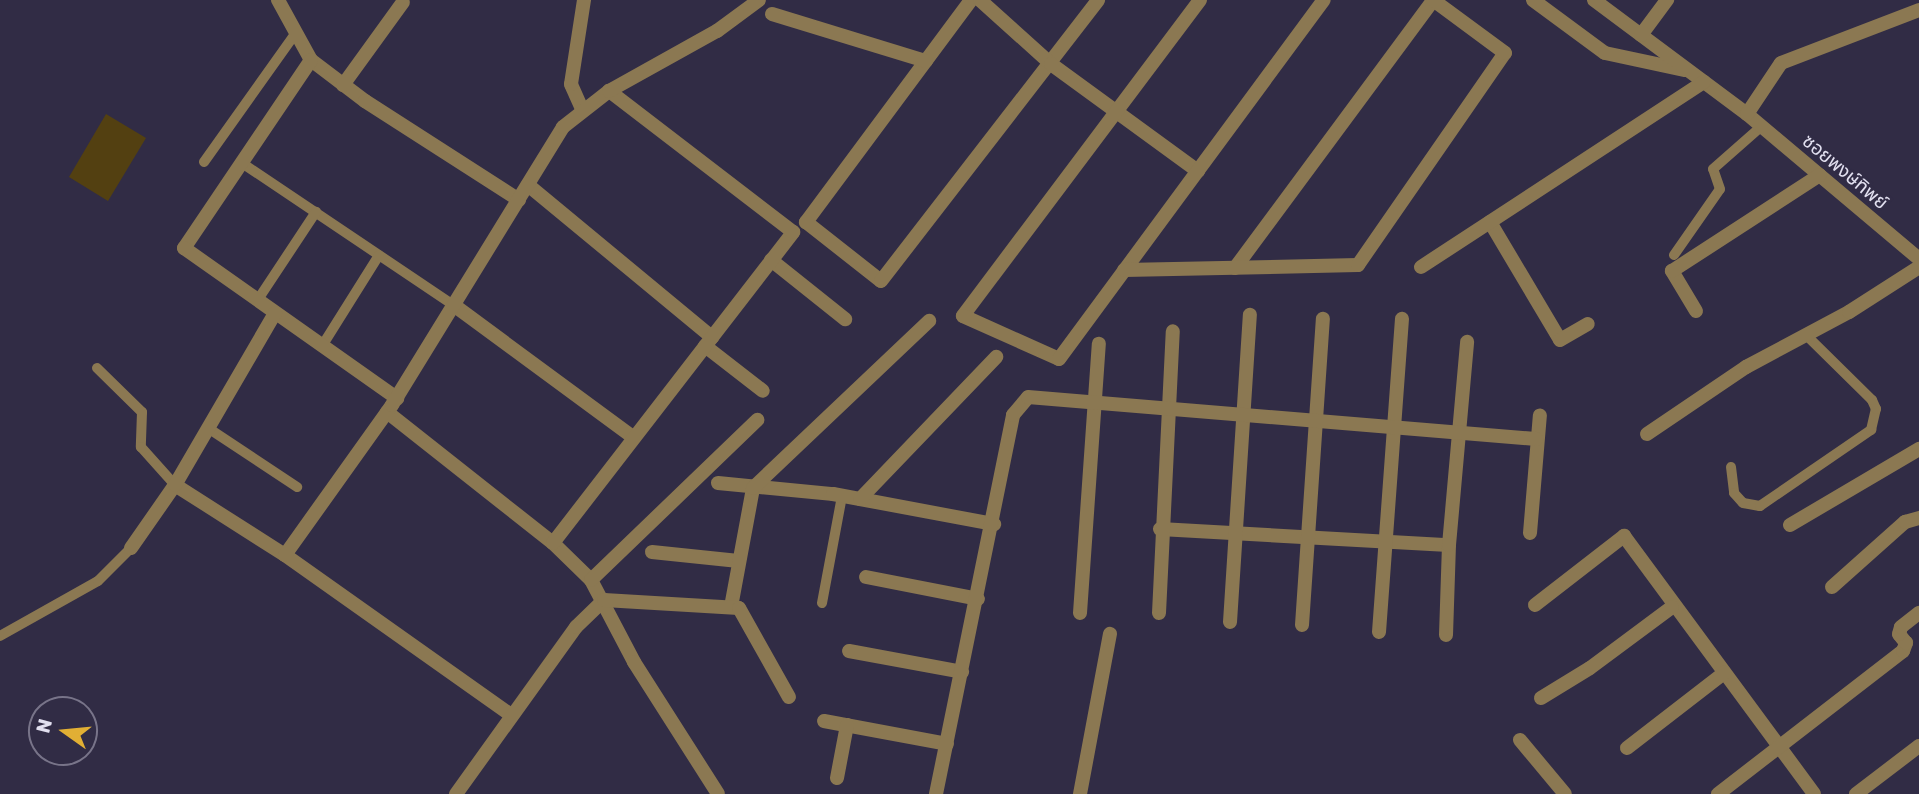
<!DOCTYPE html>
<html>
<head>
<meta charset="utf-8">
<style>
  body { margin:0 }
  #map { position:relative; width:1919px; height:794px; overflow:hidden; background:#312c45; font-family:Rubik,"Noto Sans Thai",sans-serif }
  div>[style] { position:absolute }
  .green>* { inset:0; background:#534011 }
  .service>* { height:10px; margin:-5px; padding:0 5px; transform-origin:5px; border-radius:5px; background:#8b7852 }
  .minor>* { height:14px; margin:-7px; padding:0 7px; transform-origin:7px; border-radius:7px; background:#8b7852 }
  span { translate:-50% -50%; white-space:nowrap; text-align:center; line-height:1.15; -webkit-text-stroke:5px #312c45; paint-order:stroke }
  .street-label { font-size:19px; color:#e2e0f0 }
  .north { position:absolute; left:28px; top:696px; width:70px; height:70px; box-sizing:border-box; background:#312c45; border:2px solid #787489; border-radius:50%; rotate:285deg; font-size:19px; font-weight:700; line-height:28px; text-align:center; color:#e2e0f0 }
  .north::after { content:''; display:block; margin:auto; width:24px; height:32px; background:#e1af34; clip-path:polygon(50% 0,100% 100%,50% 72%,0 100%) }
</style>
</head>
<body>
<div id="map">
  <div class="green">
    <div style="clip-path:polygon(106px 114px,146px 138px,108px 201px,69px 177px)"></div>
  </div>
  <div class="service">
    <div style="left:204px;top:162px;width:157px;rotate:-54.6deg"></div>
    <div style="left:242px;top:163px;width:257px;rotate:33.9deg"></div>
    <div style="left:1674px;top:255px;width:80px;rotate:-55.1deg"></div>
    <div style="left:1720px;top:189px;width:21px;rotate:-109deg"></div>
    <div style="left:1713px;top:169px;width:65px;rotate:-41.3deg"></div>
    <div style="left:257px;top:301px;width:107px;rotate:-56.5deg"></div>
    <div style="left:322px;top:346px;width:107px;rotate:-57.9deg"></div>
    <div style="left:97px;top:368px;width:63px;rotate:44.4deg"></div>
    <div style="left:142px;top:412px;width:35px;rotate:92deg"></div>
    <div style="left:141px;top:447px;width:51px;rotate:48.2deg"></div>
    <div style="left:208px;top:428px;width:107px;rotate:33.5deg"></div>
    <div style="left:1731px;top:467px;width:26px;rotate:83deg"></div>
    <div style="left:1734px;top:493px;width:13px;rotate:48deg"></div>
    <div style="left:1743px;top:503px;width:17px;rotate:10deg"></div>
    <div style="left:1760px;top:506px;width:135px;rotate:-34.4deg"></div>
    <div style="left:1871px;top:430px;width:22px;rotate:-77deg"></div>
    <div style="left:1876px;top:409px;width:10px;rotate:-114deg"></div>
    <div style="left:1872px;top:400px;width:93px;rotate:-135.4deg"></div>
    <div style="left:822px;top:603px;width:109px;rotate:-79.4deg"></div>
    <div style="left:0;top:636px;width:112px;rotate:-29.3deg"></div>
    <div style="left:98px;top:581px;width:47px;rotate:-45deg"></div>
  </div>
  <div class="minor">
    <div style="left:278px;top:0;width:68px;rotate:61.2deg"></div>
    <div style="left:311px;top:60px;width:68px;rotate:37.2deg"></div>
    <div style="left:365px;top:101px;width:183px;rotate:32.7deg"></div>
    <div style="left:971px;top:0;width:277px;rotate:126.6deg"></div>
    <div style="left:806px;top:222px;width:95px;rotate:38.2deg"></div>
    <div style="left:881px;top:281px;width:355px;rotate:-52.3deg"></div>
    <div style="left:980px;top:0;width:96px;rotate:42deg"></div>
    <div style="left:1051px;top:64px;width:182px;rotate:36.1deg"></div>
    <div style="left:1200px;top:0;width:395px;rotate:126.9deg"></div>
    <div style="left:963px;top:316px;width:105px;rotate:24.1deg"></div>
    <div style="left:1059px;top:359px;width:446px;rotate:-53.6deg"></div>
    <div style="left:1533px;top:0;width:89px;rotate:36.4deg"></div>
    <div style="left:1605px;top:53px;width:82px;rotate:12deg"></div>
    <div style="left:1594px;top:0;width:191px;rotate:36.7deg"></div>
    <div style="left:1747px;top:114px;width:225px;rotate:40.1deg"></div>
    <div style="left:772px;top:14px;width:161px;rotate:17deg"></div>
    <div style="left:1641px;top:35px;width:44px;rotate:-53.4deg"></div>
    <div style="left:311px;top:60px;width:227px;rotate:124deg"></div>
    <div style="left:184px;top:248px;width:261px;rotate:35.2deg"></div>
    <div style="left:343px;top:85px;width:102px;rotate:-54.1deg"></div>
    <div style="left:582px;top:109px;width:27px;rotate:-114deg"></div>
    <div style="left:571px;top:84px;width:85px;rotate:-81.2deg"></div>
    <div style="left:1747px;top:114px;width:61px;rotate:-56.3deg"></div>
    <div style="left:1781px;top:63px;width:148px;rotate:-21deg"></div>
    <div style="left:528px;top:185px;width:239px;rotate:39.6deg"></div>
    <div style="left:1490px;top:222px;width:137px;rotate:59.3deg"></div>
    <div style="left:1560px;top:340px;width:32px;rotate:-30deg"></div>
    <div style="left:771px;top:260px;width:95px;rotate:38.6deg"></div>
    <div style="left:1421px;top:267px;width:338px;rotate:-33.2deg"></div>
    <div style="left:1235px;top:268px;width:333px;rotate:-53.5deg"></div>
    <div style="left:1124px;top:270px;width:234px;rotate:-1.2deg"></div>
    <div style="left:1358px;top:265px;width:258px;rotate:-55.3deg"></div>
    <div style="left:1505px;top:53px;width:89px;rotate:-143.6deg"></div>
    <div style="left:455px;top:306px;width:222px;rotate:36.4deg"></div>
    <div style="left:1696px;top:311px;width:47px;rotate:-121deg"></div>
    <div style="left:1672px;top:271px;width:176px;rotate:-33deg"></div>
    <div style="left:705px;top:346px;width:73px;rotate:37.8deg"></div>
    <div style="left:387px;top:412px;width:211px;rotate:38.3deg"></div>
    <div style="left:553px;top:543px;width:53px;rotate:44.2deg"></div>
    <div style="left:591px;top:580px;width:93px;rotate:62.3deg"></div>
    <div style="left:634px;top:662px;width:156px;rotate:57.5deg"></div>
    <div style="left:1647px;top:434px;width:120px;rotate:-34.1deg"></div>
    <div style="left:1746px;top:367px;width:117px;rotate:-28.1deg"></div>
    <div style="left:1849px;top:312px;width:83px;rotate:-32.7deg"></div>
    <div style="left:718px;top:483px;width:116px;rotate:5.5deg"></div>
    <div style="left:833px;top:494px;width:164px;rotate:10.6deg"></div>
    <div style="left:175px;top:485px;width:130px;rotate:32.5deg"></div>
    <div style="left:285px;top:555px;width:277px;rotate:35.3deg"></div>
    <div style="left:860px;top:499px;width:197px;rotate:-46.2deg"></div>
    <div style="left:1790px;top:525px;width:150px;rotate:-30.5deg"></div>
    <div style="left:1160px;top:529px;width:289px;rotate:3.2deg"></div>
    <div style="left:1530px;top:533px;width:118px;rotate:-85.2deg"></div>
    <div style="left:553px;top:543px;width:393px;rotate:-52.3deg"></div>
    <div style="left:793px;top:232px;width:232px;rotate:-142.5deg"></div>
    <div style="left:131px;top:548px;width:77px;rotate:-55.1deg"></div>
    <div style="left:175px;top:485px;width:199px;rotate:-59.8deg"></div>
    <div style="left:652px;top:552px;width:87px;rotate:5.9deg"></div>
    <div style="left:285px;top:555px;width:184px;rotate:-54.5deg"></div>
    <div style="left:392px;top:405px;width:326px;rotate:-58.4deg"></div>
    <div style="left:563px;top:127px;width:58px;rotate:-38deg"></div>
    <div style="left:609px;top:91px;width:124px;rotate:-29.1deg"></div>
    <div style="left:717px;top:31px;width:52px;rotate:-36.4deg"></div>
    <div style="left:866px;top:577px;width:114px;rotate:11.1deg"></div>
    <div style="left:591px;top:580px;width:231px;rotate:-43.9deg"></div>
    <div style="left:1832px;top:587px;width:98px;rotate:-41.7deg"></div>
    <div style="left:1905px;top:522px;width:15px;rotate:-16deg"></div>
    <div style="left:1535px;top:605px;width:113px;rotate:-37.8deg"></div>
    <div style="left:1624px;top:536px;width:320px;rotate:53.6deg"></div>
    <div style="left:731px;top:607px;width:121px;rotate:-79.5deg"></div>
    <div style="left:753px;top:488px;width:243px;rotate:-43.5deg"></div>
    <div style="left:1080px;top:613px;width:270px;rotate:-86deg"></div>
    <div style="left:1159px;top:613px;width:282px;rotate:-87.2deg"></div>
    <div style="left:1230px;top:622px;width:308px;rotate:-86.3deg"></div>
    <div style="left:1302px;top:625px;width:307px;rotate:-86.1deg"></div>
    <div style="left:1379px;top:632px;width:314px;rotate:-85.8deg"></div>
    <div style="left:1446px;top:635px;width:90px;rotate:-88.1deg"></div>
    <div style="left:1449px;top:545px;width:204px;rotate:-84.9deg"></div>
    <div style="left:849px;top:651px;width:115px;rotate:10.5deg"></div>
    <div style="left:1541px;top:698px;width:57px;rotate:-31.5deg"></div>
    <div style="left:1590px;top:668px;width:102px;rotate:-36.6deg"></div>
    <div style="left:824px;top:721px;width:125px;rotate:10.6deg"></div>
    <div style="left:1520px;top:740px;width:70px;rotate:50.2deg"></div>
    <div style="left:1627px;top:748px;width:123px;rotate:-37.7deg"></div>
    <div style="left:837px;top:778px;width:54px;rotate:-79.3deg"></div>
    <div style="left:456px;top:794px;width:206px;rotate:-54.3deg"></div>
    <div style="left:576px;top:627px;width:39px;rotate:-44deg"></div>
    <div style="left:604px;top:600px;width:135px;rotate:3.4deg"></div>
    <div style="left:739px;top:608px;width:102px;rotate:60.7deg"></div>
    <div style="left:936px;top:794px;width:387px;rotate:-78.5deg"></div>
    <div style="left:1013px;top:415px;width:23px;rotate:-50deg"></div>
    <div style="left:1028px;top:397px;width:510px;rotate:4.73deg"></div>
    <div style="left:1080px;top:794px;width:163px;rotate:-79.4deg"></div>
    <div style="left:1718px;top:794px;width:234px;rotate:-37.7deg"></div>
    <div style="left:1903px;top:651px;width:9px;rotate:-69deg"></div>
    <div style="left:1906px;top:643px;width:11px;rotate:-128deg"></div>
    <div style="left:1899px;top:634px;width:7px;rotate:-74deg"></div>
    <div style="left:1901px;top:627px;width:23px;rotate:-38deg"></div>
    <div style="left:1856px;top:794px;width:79px;rotate:-37.3deg"></div>
  </div>
  <div class="street-label">
    <span style="left:1845px;top:172px;rotate:40deg">ซอยพงษ์ทิพย์</span>
  </div>
  <div class="north">N</div>
</div>
</body>
</html>
